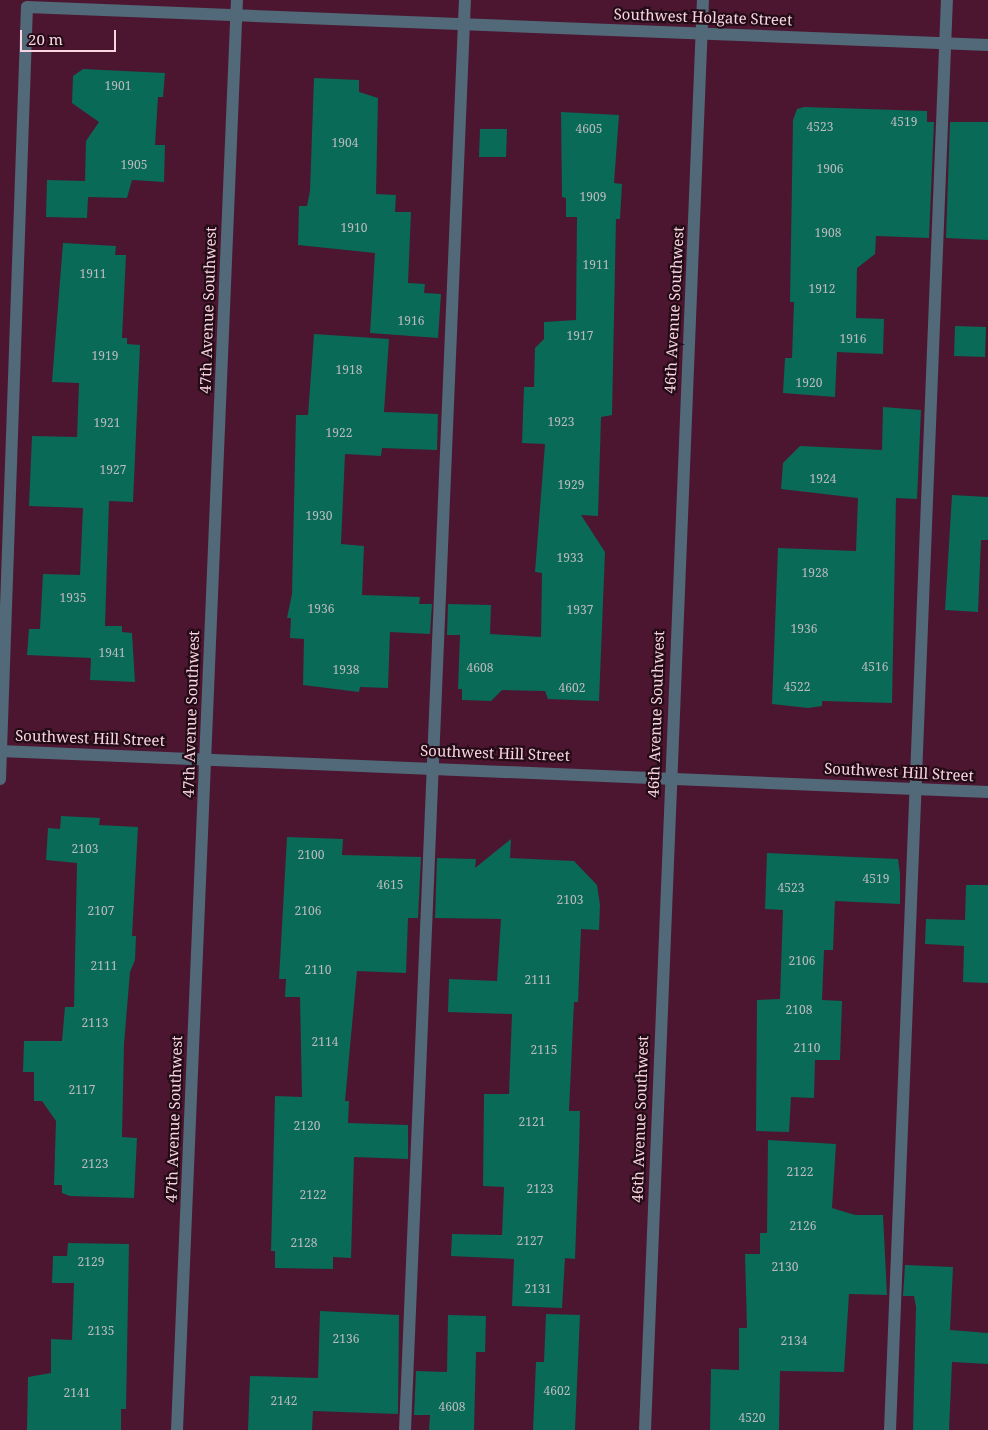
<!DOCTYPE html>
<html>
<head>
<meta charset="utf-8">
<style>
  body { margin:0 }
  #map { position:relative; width:988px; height:1430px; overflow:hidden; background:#4c1630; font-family:"Noto Serif",serif }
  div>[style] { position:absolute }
  .building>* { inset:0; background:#086a57 }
  .minor>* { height:12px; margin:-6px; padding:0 6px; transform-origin:6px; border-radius:6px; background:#516978 }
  span { translate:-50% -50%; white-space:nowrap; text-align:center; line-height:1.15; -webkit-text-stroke:4.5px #240c16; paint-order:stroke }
  .number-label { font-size:12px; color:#bdbabf }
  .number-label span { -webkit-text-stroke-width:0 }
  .street-label { font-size:15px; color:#f9d5e2 }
  .scale { position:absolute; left:20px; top:30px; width:96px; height:22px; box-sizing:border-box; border:2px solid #f9d5e2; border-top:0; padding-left:6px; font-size:15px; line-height:18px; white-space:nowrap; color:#f9d5e2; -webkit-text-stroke:4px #240c16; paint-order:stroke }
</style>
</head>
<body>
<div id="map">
  <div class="building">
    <div style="clip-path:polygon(83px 69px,165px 73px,163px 97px,158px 97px,155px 145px,165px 145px,164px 182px,132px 180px,127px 198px,88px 197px,87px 218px,46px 217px,47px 180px,85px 181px,86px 141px,99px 122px,72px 103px,73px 76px)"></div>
    <div style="clip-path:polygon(314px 78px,359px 80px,359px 92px,378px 98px,376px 194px,396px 195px,395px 212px,411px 212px,408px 283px,425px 284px,424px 293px,441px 294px,438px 338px,370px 333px,375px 253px,298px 245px,299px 206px,307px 206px,310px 191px)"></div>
    <div style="clip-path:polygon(804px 107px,927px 111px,927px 122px,934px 122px,929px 238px,876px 236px,875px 254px,857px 268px,856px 318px,884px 319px,883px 354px,837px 352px,835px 397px,783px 393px,785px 358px,792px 358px,794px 302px,790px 302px,793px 120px,797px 109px)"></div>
    <div style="clip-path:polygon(561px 112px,619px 115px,614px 183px,622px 184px,620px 219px,616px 219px,612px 415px,601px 417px,598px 516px,581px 515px,605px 552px,599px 701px,548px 699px,545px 691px,502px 690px,491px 701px,462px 700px,462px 689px,458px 689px,460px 635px,447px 635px,448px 604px,491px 605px,490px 634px,541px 637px,542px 573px,535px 572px,545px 444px,522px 443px,524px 387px,534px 387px,535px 348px,544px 339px,544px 322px,576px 320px,577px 217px,566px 217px,566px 198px,562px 197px)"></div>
    <div style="clip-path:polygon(950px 122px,988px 122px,988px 240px,946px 238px)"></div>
    <div style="clip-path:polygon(480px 129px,507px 129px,506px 157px,479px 157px)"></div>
    <div style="clip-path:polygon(63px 243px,116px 246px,115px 255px,126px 255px,122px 338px,127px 338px,127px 344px,140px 345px,133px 502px,109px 501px,105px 626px,122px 626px,122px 632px,132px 633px,135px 682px,90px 680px,91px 658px,27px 655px,29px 629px,40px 629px,43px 574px,80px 575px,83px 508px,29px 506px,32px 436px,77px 437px,79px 383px,52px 382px)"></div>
    <div style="clip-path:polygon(955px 326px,986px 327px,985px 357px,954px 356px)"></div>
    <div style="clip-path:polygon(314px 334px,389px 339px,384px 412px,438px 414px,437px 450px,382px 448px,381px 456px,345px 454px,341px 544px,364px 546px,362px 595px,420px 597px,419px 604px,432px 604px,430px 634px,390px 632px,388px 688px,360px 687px,359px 692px,303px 685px,304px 639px,290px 638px,291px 618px,287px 618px,292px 594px,296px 415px,308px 415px)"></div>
    <div style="clip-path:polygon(883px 407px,921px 410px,917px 499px,896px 498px,892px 703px,822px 701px,822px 706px,808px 708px,772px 704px,778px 548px,856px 551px,858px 498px,781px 489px,783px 463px,800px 446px,882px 450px)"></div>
    <div style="clip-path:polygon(952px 495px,988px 497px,988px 540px,981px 540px,978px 612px,945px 610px)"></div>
    <div style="clip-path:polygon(61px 816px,100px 818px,99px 825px,138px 827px,132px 936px,136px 936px,135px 960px,130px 972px,124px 1044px,122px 1137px,137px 1138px,134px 1198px,70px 1196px,62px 1193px,62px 1185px,54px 1185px,56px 1121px,42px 1101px,34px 1101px,34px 1072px,23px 1072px,24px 1041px,62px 1041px,65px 1007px,74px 1007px,77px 863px,46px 860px,48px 828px,60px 829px)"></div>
    <div style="clip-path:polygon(287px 837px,343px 839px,342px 855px,421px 857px,418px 918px,408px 918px,406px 973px,357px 971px,345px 1101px,349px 1101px,348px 1123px,408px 1125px,408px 1159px,354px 1157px,351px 1258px,333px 1257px,333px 1269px,275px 1268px,275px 1251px,271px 1251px,275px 1096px,302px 1097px,300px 997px,285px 997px,286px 979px,279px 979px)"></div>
    <div style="clip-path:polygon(511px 839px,510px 858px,574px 861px,597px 885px,600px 905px,599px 930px,581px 929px,578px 1002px,574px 1002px,569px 1111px,580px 1111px,579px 1151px,575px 1259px,565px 1258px,562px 1308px,512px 1306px,514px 1259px,451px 1256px,452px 1234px,502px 1235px,504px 1187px,483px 1186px,484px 1094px,509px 1094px,512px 1014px,448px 1012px,449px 979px,497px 981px,501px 919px,435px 918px,437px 858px,476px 859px,475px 868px)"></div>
    <div style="clip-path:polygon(767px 853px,898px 859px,900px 874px,900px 904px,835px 901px,833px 950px,824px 950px,822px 1000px,842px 1001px,840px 1060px,815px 1060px,814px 1098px,791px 1097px,789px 1132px,756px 1131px,757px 1000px,780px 999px,783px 910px,765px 909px)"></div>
    <div style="clip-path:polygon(966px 885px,988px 885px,988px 983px,963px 982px,964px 946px,925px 944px,926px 919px,965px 920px)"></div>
    <div style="clip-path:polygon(768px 1140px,836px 1144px,832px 1208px,855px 1215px,883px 1215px,887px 1295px,849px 1294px,844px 1372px,780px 1371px,779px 1430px,710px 1430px,711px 1369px,739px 1370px,739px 1328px,747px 1328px,745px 1254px,760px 1254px,760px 1233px,767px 1233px)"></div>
    <div style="clip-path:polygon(68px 1243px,129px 1244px,126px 1409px,121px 1409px,121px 1430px,27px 1430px,28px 1377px,51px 1373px,51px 1339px,72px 1340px,74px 1283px,52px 1283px,53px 1256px,67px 1256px)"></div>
    <div style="clip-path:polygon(905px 1265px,953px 1267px,950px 1330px,988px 1333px,988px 1364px,952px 1362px,949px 1430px,913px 1430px,916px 1307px,914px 1296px,903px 1296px)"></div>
    <div style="clip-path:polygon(320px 1311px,399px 1315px,398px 1414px,313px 1411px,312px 1430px,248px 1430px,250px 1376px,318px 1378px)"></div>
    <div style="clip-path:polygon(546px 1314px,580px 1315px,575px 1430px,533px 1430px,536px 1362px,544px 1362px)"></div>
    <div style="clip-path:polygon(448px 1315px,486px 1316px,485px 1352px,476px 1352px,474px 1430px,429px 1430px,430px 1415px,414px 1415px,416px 1371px,447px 1372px)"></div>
  </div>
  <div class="minor">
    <div style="left:0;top:751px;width:989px;rotate:2.38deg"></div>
    <div style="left:0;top:779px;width:772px;rotate:-88deg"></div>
    <div style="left:27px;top:7px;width:962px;rotate:2.26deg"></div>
    <div style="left:177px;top:1430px;width:1431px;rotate:-87.6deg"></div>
    <div style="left:405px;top:1430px;width:1431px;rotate:-87.6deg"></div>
    <div style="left:645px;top:1430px;width:1431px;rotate:-87.68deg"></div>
    <div style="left:890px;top:1430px;width:1431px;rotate:-87.72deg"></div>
  </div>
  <div class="number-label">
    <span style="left:118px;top:86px">1901</span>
    <span style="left:904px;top:122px">4519</span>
    <span style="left:820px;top:127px">4523</span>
    <span style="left:589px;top:129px">4605</span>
    <span style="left:345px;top:143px">1904</span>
    <span style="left:134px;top:165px">1905</span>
    <span style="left:830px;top:169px">1906</span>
    <span style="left:593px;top:197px">1909</span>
    <span style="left:354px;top:228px">1910</span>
    <span style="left:828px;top:233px">1908</span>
    <span style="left:596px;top:265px">1911</span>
    <span style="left:93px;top:274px">1911</span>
    <span style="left:822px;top:289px">1912</span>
    <span style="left:411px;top:321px">1916</span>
    <span style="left:580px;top:336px">1917</span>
    <span style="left:853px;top:339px">1916</span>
    <span style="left:105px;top:356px">1919</span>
    <span style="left:349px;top:370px">1918</span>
    <span style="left:809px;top:383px">1920</span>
    <span style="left:561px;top:422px">1923</span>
    <span style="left:107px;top:423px">1921</span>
    <span style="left:339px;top:433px">1922</span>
    <span style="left:113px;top:470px">1927</span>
    <span style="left:823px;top:479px">1924</span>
    <span style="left:571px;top:485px">1929</span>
    <span style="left:319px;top:516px">1930</span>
    <span style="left:570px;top:558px">1933</span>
    <span style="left:815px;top:573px">1928</span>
    <span style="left:73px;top:598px">1935</span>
    <span style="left:321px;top:609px">1936</span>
    <span style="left:580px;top:610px">1937</span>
    <span style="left:804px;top:629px">1936</span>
    <span style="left:112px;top:653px">1941</span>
    <span style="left:875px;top:667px">4516</span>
    <span style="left:480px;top:668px">4608</span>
    <span style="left:346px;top:670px">1938</span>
    <span style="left:797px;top:687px">4522</span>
    <span style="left:572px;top:688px">4602</span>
    <span style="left:85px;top:849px">2103</span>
    <span style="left:311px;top:855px">2100</span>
    <span style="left:876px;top:879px">4519</span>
    <span style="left:390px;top:885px">4615</span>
    <span style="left:791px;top:888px">4523</span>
    <span style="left:570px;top:900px">2103</span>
    <span style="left:101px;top:911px">2107</span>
    <span style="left:308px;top:911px">2106</span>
    <span style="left:802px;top:961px">2106</span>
    <span style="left:104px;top:966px">2111</span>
    <span style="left:318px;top:970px">2110</span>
    <span style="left:538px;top:980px">2111</span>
    <span style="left:799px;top:1010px">2108</span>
    <span style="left:95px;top:1023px">2113</span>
    <span style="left:325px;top:1042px">2114</span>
    <span style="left:807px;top:1048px">2110</span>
    <span style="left:544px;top:1050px">2115</span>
    <span style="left:82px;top:1090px">2117</span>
    <span style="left:532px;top:1122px">2121</span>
    <span style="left:307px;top:1126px">2120</span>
    <span style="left:95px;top:1164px">2123</span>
    <span style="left:800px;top:1172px">2122</span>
    <span style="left:540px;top:1189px">2123</span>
    <span style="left:313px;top:1195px">2122</span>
    <span style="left:803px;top:1226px">2126</span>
    <span style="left:530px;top:1241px">2127</span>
    <span style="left:304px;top:1243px">2128</span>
    <span style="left:91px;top:1262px">2129</span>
    <span style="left:785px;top:1267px">2130</span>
    <span style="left:538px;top:1289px">2131</span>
    <span style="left:101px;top:1331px">2135</span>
    <span style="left:346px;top:1339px">2136</span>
    <span style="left:794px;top:1341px">2134</span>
    <span style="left:557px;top:1391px">4602</span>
    <span style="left:77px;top:1393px">2141</span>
    <span style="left:284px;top:1401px">2142</span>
    <span style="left:452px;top:1407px">4608</span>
    <span style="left:752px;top:1418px">4520</span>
  </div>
  <div class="street-label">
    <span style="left:703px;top:17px;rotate:2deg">Southwest Holgate Street</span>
    <span style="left:208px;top:310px;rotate:-88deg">47th Avenue Southwest</span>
    <span style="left:674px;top:310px;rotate:-87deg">46th Avenue Southwest</span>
    <span style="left:191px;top:714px;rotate:-88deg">47th Avenue Southwest</span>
    <span style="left:656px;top:714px;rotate:-88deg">46th Avenue Southwest</span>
    <span style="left:90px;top:738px;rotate:2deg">Southwest Hill Street</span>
    <span style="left:495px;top:753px;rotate:2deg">Southwest Hill Street</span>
    <span style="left:899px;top:772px;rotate:3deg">Southwest Hill Street</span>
    <span style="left:174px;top:1119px;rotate:-88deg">47th Avenue Southwest</span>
    <span style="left:640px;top:1119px;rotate:-88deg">46th Avenue Southwest</span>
  </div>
  <div class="scale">20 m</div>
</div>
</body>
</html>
